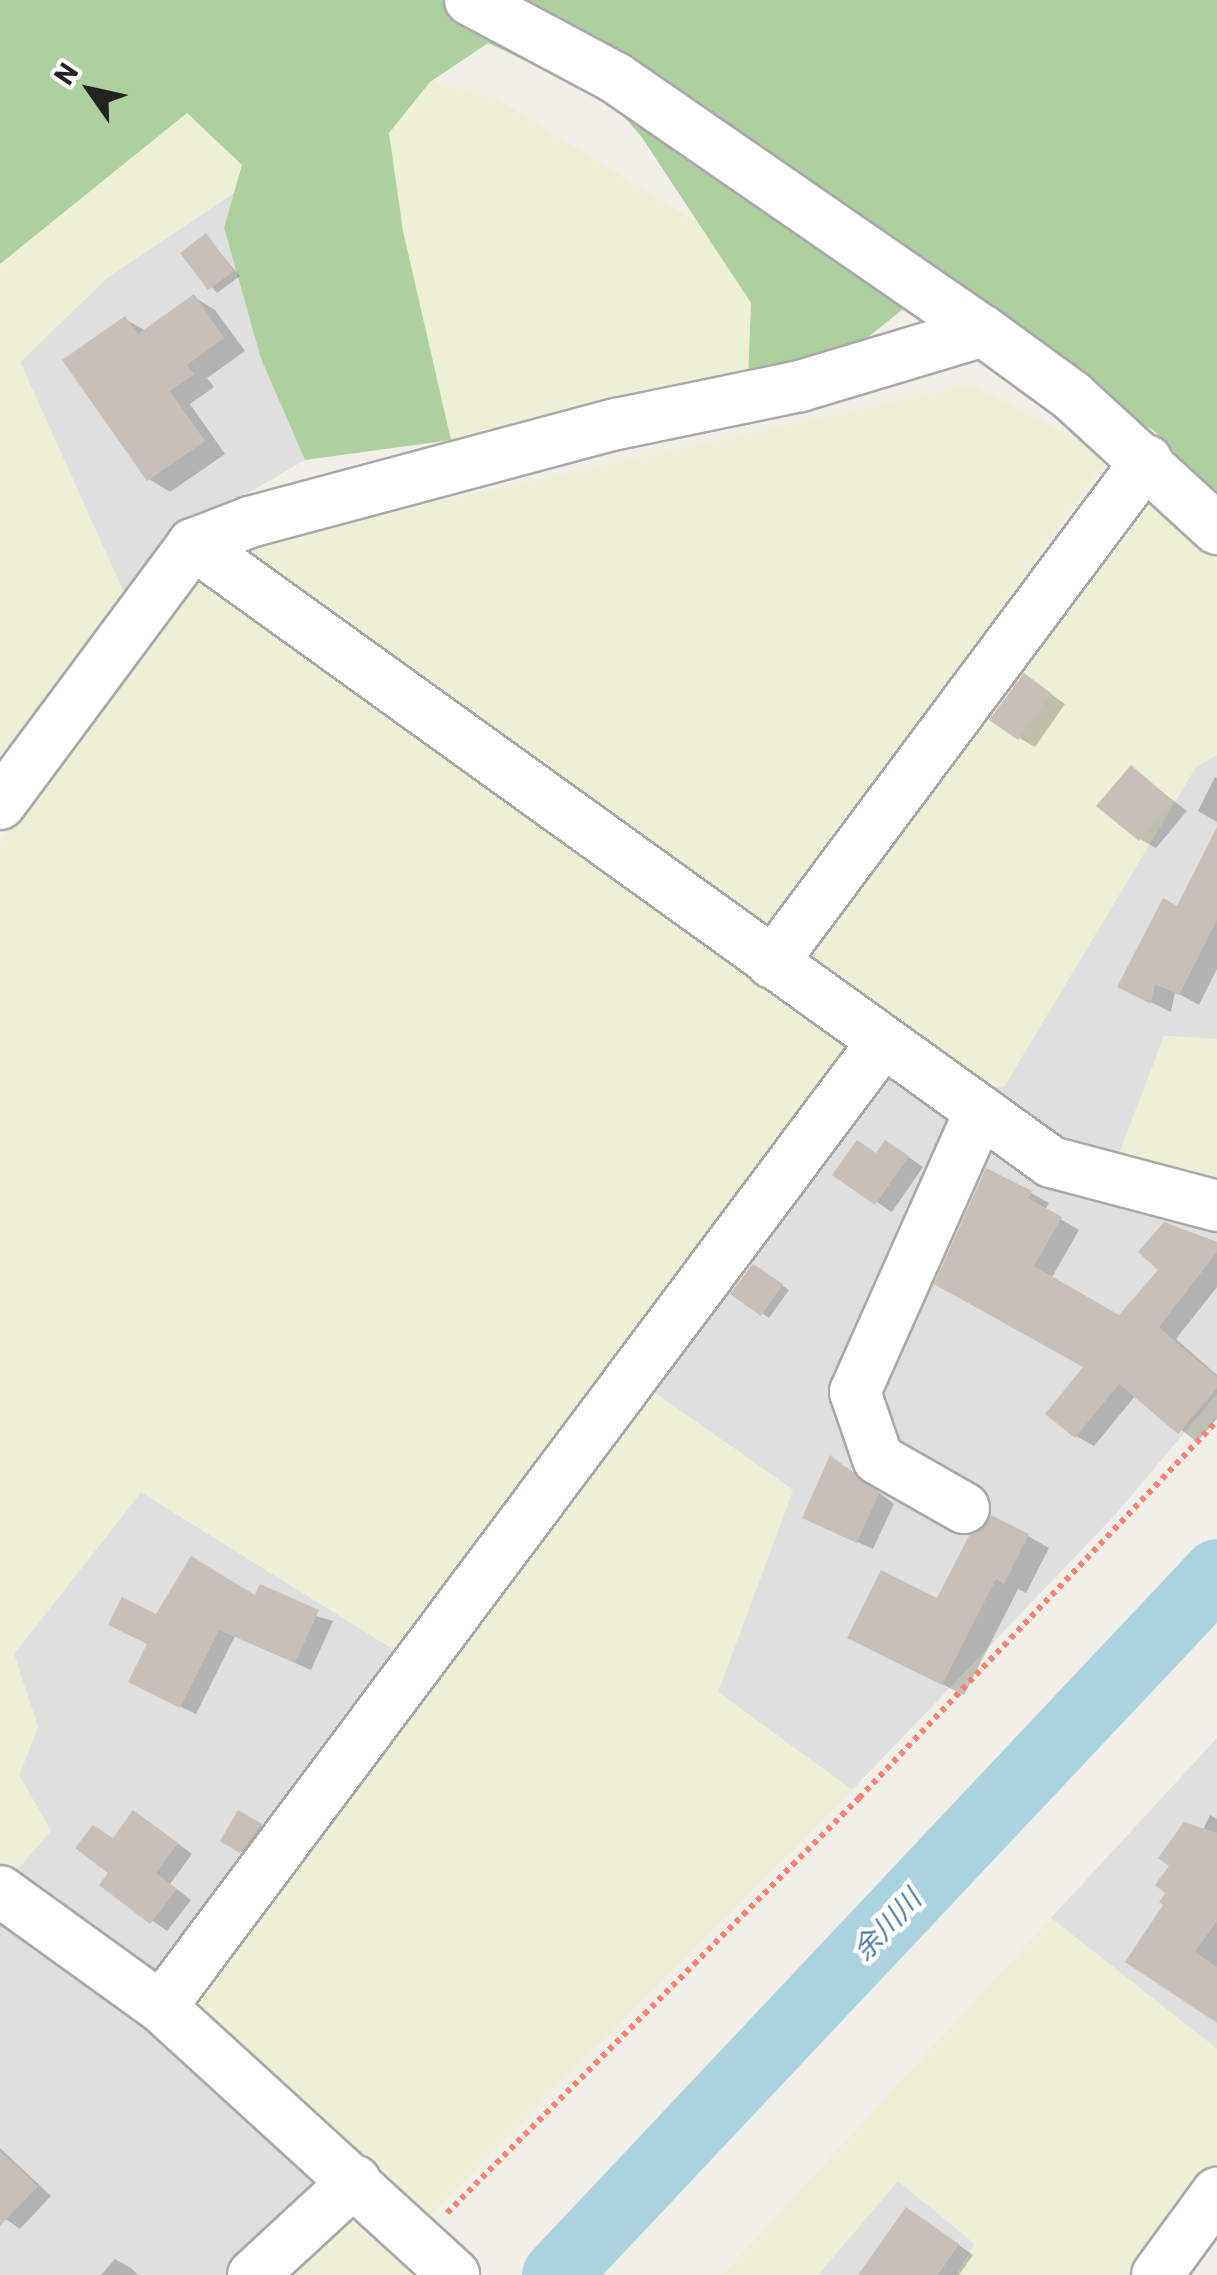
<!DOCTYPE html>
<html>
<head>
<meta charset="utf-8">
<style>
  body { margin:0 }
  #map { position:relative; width:1217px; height:2275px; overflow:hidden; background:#f2efe9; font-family:Barlow,"Noto Sans JP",sans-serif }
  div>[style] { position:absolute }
  .residential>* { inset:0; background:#e0dfdf }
  .farmland>* { inset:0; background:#eef0d5 }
  .forest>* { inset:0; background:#add19e }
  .shadow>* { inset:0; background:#0003 }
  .river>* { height:68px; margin:-34px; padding:0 34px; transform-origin:34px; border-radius:34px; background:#aad3df }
  .building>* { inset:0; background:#c7bfb8 }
  .path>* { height:6px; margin-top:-3px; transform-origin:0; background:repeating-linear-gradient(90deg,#fa8072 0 5px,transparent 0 10px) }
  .roads { filter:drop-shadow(2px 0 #a9a9a9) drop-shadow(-2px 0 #a9a9a9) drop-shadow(0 2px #a9a9a9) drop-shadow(0 -2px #a9a9a9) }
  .minor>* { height:50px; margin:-25px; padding:0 25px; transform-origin:25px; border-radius:25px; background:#fff }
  span { translate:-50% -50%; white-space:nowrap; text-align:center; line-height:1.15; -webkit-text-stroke:8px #fff; paint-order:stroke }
  .water-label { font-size:28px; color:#4a7aab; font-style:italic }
  .north { position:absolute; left:40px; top:40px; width:100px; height:100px; -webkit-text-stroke:8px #fff; paint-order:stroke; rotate:304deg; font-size:28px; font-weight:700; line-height:40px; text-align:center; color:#222 }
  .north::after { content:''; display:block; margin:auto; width:35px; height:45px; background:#222; clip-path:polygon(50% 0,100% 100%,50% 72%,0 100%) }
</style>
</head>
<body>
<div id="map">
  <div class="residential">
    <div style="clip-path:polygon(235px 192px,224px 229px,261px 359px,305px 460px,201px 520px,128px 602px,20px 362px,107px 278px)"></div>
    <div style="clip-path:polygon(1217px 755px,1217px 1039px,1164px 1036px,1217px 1186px,1217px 1394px,1114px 1516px,852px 1790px,718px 1692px,793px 1490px,645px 1386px,886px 1065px,1196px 766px)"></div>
    <div style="clip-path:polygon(141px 1492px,404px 1656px,327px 2185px,227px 2275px,0 2275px,0 1889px,50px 1831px,19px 1775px,38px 1727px,14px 1654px)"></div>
    <div style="clip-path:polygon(1217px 1738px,1217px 2049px,1051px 1918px)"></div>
    <div style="clip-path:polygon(898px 2180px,975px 2244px,956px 2275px,818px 2275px)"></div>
  </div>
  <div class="farmland">
    <div style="clip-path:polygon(430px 82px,491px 95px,698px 223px,751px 304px,748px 379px,451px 440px,399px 216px,389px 133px)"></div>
    <div style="clip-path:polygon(187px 113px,243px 165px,235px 192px,107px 278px,20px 362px,128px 602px,0 764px,0 265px)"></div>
    <div style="clip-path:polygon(970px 384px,1110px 456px,768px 933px,233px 546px)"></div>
    <div style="clip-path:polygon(1143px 489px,1217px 561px,1217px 755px,1196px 767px,1004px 1087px,950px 1088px,792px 973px)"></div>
    <div style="clip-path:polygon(195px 579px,856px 1048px,404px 1656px,141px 1492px,14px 1654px,38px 1727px,19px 1775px,51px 1831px,12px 1876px,0 1867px,0 841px)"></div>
    <div style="clip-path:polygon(1164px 1036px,1217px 1039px,1217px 1190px,1115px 1164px)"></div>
    <div style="clip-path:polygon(645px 1386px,793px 1490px,718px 1692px,852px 1790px,421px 2224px,175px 2003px)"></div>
    <div style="clip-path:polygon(1051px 1918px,1217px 2049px,1217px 2162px,1136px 2275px,956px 2275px,975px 2244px,898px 2181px,818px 2275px,722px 2275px)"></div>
    <div style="clip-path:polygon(342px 2215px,414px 2275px,277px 2275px)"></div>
  </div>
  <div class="forest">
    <div style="clip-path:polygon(0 0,1217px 0,1217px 495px,1153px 430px,918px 297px,852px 350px,748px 379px,751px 303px,641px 136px,609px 100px,488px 43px,430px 82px,389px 133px,403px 231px,451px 440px,305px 460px,261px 359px,224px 228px,242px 165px,187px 113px,0 264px)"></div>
  </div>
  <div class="shadow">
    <div style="clip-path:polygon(206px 236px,240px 276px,217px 293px,184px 253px)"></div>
    <div style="clip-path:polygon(194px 297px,215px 310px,245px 351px,207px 378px,214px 387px,190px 404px,225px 454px,170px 492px,149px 479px,125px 319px,146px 331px)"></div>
    <div style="clip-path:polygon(1040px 686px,1065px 704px,1035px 747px,1019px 738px)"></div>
    <div style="clip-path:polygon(1131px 768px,1187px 811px,1156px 848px,1140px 839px)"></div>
    <div style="clip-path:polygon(1215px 777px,1217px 778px,1217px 822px,1198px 811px)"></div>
    <div style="clip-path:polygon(1217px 833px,1217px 969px,1199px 1005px,1175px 992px,1171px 1012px,1140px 997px)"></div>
    <div style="clip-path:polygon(901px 1152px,923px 1167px,892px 1212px,836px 1175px)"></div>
    <div style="clip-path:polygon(1031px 1193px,1049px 1203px,1045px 1210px,1079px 1230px,1051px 1279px,1120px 1319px,1161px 1270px,1165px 1224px,1217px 1242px,1217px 1287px,1176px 1339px,1217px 1375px,1217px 1419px,1197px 1442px,1136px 1395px,1094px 1446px,1076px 1436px,1087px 1367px,938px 1283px)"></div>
    <div style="clip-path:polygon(760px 1271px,789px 1290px,769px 1318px,734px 1294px)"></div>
    <div style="clip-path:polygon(846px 1467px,894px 1504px,873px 1549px,821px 1525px)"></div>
    <div style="clip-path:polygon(1028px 1536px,1049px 1548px,1026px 1593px,1018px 1589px,964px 1695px,871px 1649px)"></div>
    <div style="clip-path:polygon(256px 1598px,333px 1621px,311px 1670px,235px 1636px,196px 1714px,146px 1690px,157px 1617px)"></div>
    <div style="clip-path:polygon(239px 1814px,267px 1830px,248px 1855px,223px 1840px)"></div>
    <div style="clip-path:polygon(1210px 1815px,1217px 1819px,1217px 2023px,1167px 1905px)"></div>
    <div style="clip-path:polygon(149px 1822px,192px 1854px,170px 1884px,191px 1900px,167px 1931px,102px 1885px,112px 1873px,114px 1841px)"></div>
    <div style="clip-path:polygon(0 2148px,51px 2196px,20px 2229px,0 2215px)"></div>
    <div style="clip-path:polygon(922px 2219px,973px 2255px,959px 2275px,937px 2275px)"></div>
    <div style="clip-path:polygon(115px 2259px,131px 2268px,138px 2275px,101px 2275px)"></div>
  </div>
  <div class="river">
    <div style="left:556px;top:2275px;width:964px;rotate:-46.72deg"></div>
  </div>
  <div class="building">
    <div style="clip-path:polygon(206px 233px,234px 271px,208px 290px,180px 253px)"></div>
    <div style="clip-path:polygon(194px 294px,224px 338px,187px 365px,194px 374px,170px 391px,205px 441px,147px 481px,62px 360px,125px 316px,138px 334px)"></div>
    <div style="clip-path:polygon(1024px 673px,1051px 693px,1018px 740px,989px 720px)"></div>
    <div style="clip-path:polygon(1131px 765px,1173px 801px,1139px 841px,1096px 806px)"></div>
    <div style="clip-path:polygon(1217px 827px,1217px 920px,1179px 995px,1155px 984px,1151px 1004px,1117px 987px,1163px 898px,1177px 906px)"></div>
    <div style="clip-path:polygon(857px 1140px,876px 1153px,885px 1140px,909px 1156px,875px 1205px,832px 1175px)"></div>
    <div style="clip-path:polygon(986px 1168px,1032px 1191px,1028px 1198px,1062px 1217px,1034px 1266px,1119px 1315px,1158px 1270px,1138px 1252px,1164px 1222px,1217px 1242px,1217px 1252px,1159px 1327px,1217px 1377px,1217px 1388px,1178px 1434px,1119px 1384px,1075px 1438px,1045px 1414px,1083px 1367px,934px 1284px)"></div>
    <div style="clip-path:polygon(753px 1264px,783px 1284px,761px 1316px,730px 1294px)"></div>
    <div style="clip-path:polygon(830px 1455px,879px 1493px,857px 1543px,802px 1518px)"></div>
    <div style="clip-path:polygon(991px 1515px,1029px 1534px,1004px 1584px,996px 1579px,942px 1685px,847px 1638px,881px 1570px,937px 1598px,969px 1536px)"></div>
    <div style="clip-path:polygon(191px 1556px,255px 1595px,260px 1584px,319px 1610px,295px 1663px,219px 1630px,180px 1708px,128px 1682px,147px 1644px,108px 1625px,122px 1597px,156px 1614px)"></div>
    <div style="clip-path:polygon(133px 1810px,178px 1843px,156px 1873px,177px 1889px,150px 1924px,99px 1885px,108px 1873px,75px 1848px,93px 1825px,113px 1838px)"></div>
    <div style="clip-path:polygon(238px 1810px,262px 1824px,240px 1853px,220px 1841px)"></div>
    <div style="clip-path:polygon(1184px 1822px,1217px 1833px,1217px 1921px,1195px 1952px,1217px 1967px,1217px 2023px,1125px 1962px,1163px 1905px,1159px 1902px,1165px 1893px,1155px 1885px,1169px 1866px,1158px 1858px)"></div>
    <div style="clip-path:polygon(0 2151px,38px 2186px,0 2226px)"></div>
    <div style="clip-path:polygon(906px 2207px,959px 2244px,938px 2275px,858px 2275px)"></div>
  </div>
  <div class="path">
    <div style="left:447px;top:2213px;width:585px;rotate:-45.21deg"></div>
    <div style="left:859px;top:1798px;width:520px;rotate:-46.48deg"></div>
  </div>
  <div class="roads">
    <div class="minor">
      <div style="left:470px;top:0;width:166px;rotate:28.1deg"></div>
      <div style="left:616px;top:78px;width:446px;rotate:34.6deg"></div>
      <div style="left:983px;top:331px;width:110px;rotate:36.1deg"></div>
      <div style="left:1072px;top:396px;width:197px;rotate:42.5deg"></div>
      <div style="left:193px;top:544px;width:1057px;rotate:35.76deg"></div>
      <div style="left:1051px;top:1162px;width:172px;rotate:14.8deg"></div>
      <div style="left:0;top:804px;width:324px;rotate:-53.4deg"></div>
      <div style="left:193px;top:544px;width:61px;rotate:-21.1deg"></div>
      <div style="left:250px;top:522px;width:380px;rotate:-15deg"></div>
      <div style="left:617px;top:424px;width:187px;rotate:-11.7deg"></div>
      <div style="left:800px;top:386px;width:191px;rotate:-16.7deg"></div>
      <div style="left:772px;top:963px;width:627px;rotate:-53.29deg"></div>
      <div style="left:964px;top:1508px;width:99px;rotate:-150.3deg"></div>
      <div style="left:878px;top:1459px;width:71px;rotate:-108.9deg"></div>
      <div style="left:855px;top:1392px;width:308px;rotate:-66deg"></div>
      <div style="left:0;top:1891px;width:198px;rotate:35.8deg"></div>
      <div style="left:161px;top:2007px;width:397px;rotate:42.4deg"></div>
      <div style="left:161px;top:2007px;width:1204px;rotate:-53.21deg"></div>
      <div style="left:253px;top:2275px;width:139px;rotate:-42.7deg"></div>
      <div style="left:1157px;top:2275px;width:102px;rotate:-53.8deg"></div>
    </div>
  </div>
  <div class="water-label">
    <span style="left:886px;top:1924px;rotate:-47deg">余川川</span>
  </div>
  <div class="north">N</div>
</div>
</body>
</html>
